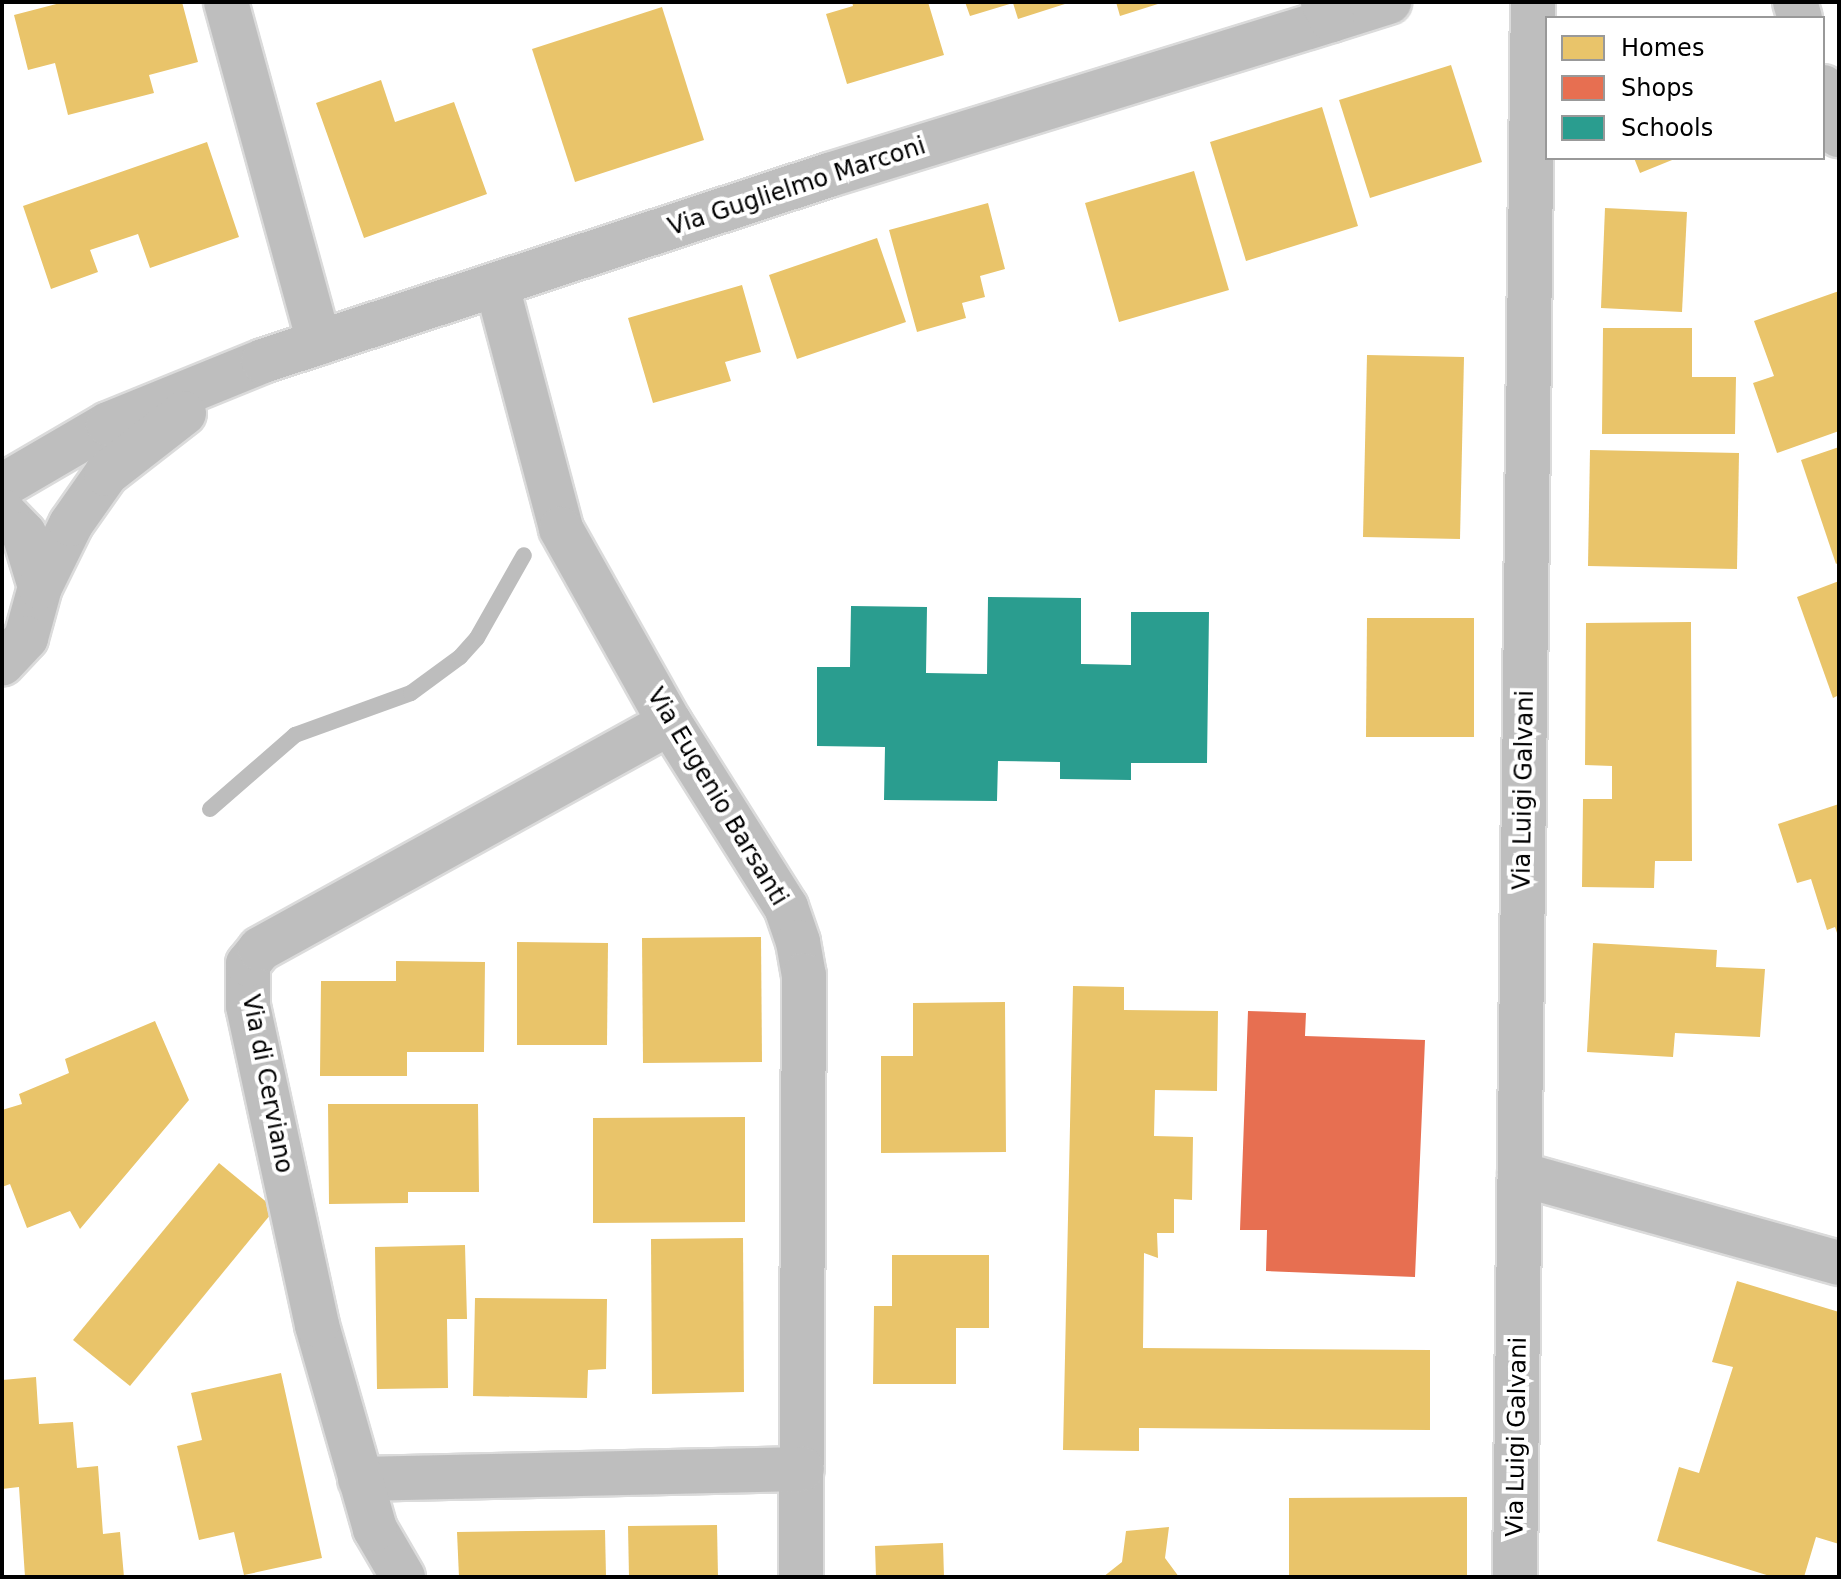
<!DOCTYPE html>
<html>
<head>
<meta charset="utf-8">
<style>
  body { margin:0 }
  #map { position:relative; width:1841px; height:1579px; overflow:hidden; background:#fff; font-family:"DejaVu Sans",sans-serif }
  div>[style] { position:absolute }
  .homes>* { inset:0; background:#e9c46a }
  .shops>* { inset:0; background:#e76f51 }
  .schools>* { inset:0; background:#2a9d8f }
  .stream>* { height:16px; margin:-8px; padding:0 8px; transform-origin:8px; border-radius:8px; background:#bdbdbd }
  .roads { filter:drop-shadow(2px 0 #dbdbdb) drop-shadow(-2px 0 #dbdbdb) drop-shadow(0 2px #dbdbdb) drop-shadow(0 -2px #dbdbdb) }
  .minor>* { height:44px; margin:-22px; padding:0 22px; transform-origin:22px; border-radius:22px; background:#bebebe }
  .major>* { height:44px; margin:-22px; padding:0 22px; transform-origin:22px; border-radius:22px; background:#bebebe }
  span { translate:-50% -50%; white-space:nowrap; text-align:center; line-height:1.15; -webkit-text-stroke:8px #fff; paint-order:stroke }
  .street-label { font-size:24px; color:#000 }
  .frame { position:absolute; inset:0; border:4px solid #000; pointer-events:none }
  .legend { position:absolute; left:1545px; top:16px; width:280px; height:144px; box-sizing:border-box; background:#fff; border:2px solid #999; margin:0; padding:10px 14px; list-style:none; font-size:24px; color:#000 }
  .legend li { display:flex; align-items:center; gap:16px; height:40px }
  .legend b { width:40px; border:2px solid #999 }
</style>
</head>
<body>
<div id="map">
  <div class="homes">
    <div style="clip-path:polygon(64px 2px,182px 2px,198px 62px,149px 75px,154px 93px,68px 115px,55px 63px,28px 70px,14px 15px)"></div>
    <div style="clip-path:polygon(852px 2px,928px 2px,944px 55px,847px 84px,826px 14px,853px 6px)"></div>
    <div style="clip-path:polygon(965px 2px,1068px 2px,1068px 3px,1018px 19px,1013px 3px,970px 16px)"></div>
    <div style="clip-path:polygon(1116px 2px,1161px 2px,1161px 3px,1120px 16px)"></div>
    <div style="clip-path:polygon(662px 7px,704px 140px,575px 182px,532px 49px)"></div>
    <div style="clip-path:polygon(1451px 65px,1482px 162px,1370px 198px,1339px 100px)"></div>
    <div style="clip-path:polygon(381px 80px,395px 122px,454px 102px,487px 194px,364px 238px,316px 103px)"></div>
    <div style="clip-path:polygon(1322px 107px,1358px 226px,1246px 261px,1210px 142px)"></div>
    <div style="clip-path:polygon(207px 142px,239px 237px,150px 268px,138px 234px,90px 250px,98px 272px,51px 289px,23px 206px)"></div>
    <div style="clip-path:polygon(1634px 158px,1677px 158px,1640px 173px)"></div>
    <div style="clip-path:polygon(1194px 171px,1229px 290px,1119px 322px,1085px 203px)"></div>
    <div style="clip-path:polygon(988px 203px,1005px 269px,980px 276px,985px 297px,962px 303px,966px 318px,917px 332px,889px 230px)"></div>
    <div style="clip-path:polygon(1605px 208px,1687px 212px,1682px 312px,1601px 308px)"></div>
    <div style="clip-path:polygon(877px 238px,906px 322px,797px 359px,769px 275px)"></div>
    <div style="clip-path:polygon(742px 285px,761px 352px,725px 362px,731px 381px,653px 403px,628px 318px)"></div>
    <div style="clip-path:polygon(1839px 291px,1839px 431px,1777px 453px,1753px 383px,1774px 376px,1754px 321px)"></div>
    <div style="clip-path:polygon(1603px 328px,1692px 328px,1692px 377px,1736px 377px,1735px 434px,1602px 434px)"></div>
    <div style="clip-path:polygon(1367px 355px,1464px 357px,1460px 539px,1363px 537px)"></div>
    <div style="clip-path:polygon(1839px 447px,1839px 562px,1836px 564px,1801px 460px)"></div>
    <div style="clip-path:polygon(1590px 450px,1739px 453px,1737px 569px,1588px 566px)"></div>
    <div style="clip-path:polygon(1839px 581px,1839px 695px,1833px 698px,1797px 597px)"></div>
    <div style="clip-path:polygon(1367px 618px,1474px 618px,1474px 737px,1366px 737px)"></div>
    <div style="clip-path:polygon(1691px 622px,1692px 861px,1655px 861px,1654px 888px,1582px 887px,1583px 799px,1612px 799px,1612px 766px,1585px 765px,1586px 623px)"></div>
    <div style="clip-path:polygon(1839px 804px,1839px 936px,1838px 936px,1835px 927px,1827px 930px,1811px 879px,1797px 883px,1778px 824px)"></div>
    <div style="clip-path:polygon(761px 937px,762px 1062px,643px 1063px,642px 938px)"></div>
    <div style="clip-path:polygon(517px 942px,608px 943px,607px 1045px,517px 1045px)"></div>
    <div style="clip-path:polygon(1593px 943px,1717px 950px,1716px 967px,1765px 969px,1760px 1037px,1675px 1033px,1673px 1057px,1587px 1052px)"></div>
    <div style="clip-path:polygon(396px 961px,485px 962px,484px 1052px,407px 1052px,407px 1076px,320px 1076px,321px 981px,396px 981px)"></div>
    <div style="clip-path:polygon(1073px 986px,1124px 987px,1124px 1010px,1218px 1011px,1217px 1091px,1155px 1090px,1154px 1136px,1193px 1137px,1192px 1200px,1174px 1199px,1174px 1233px,1157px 1233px,1158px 1258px,1144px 1253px,1143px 1348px,1430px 1350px,1430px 1430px,1139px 1428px,1139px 1451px,1063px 1450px)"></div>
    <div style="clip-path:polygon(1005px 1002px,1006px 1152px,881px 1153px,881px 1056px,913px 1056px,913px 1003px)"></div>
    <div style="clip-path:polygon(155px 1021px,189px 1100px,80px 1229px,70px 1211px,27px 1228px,10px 1184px,2px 1187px,2px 1110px,22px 1104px,19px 1094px,69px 1073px,65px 1059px)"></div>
    <div style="clip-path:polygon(328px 1104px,478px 1104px,479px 1192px,408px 1192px,408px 1203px,329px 1204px)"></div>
    <div style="clip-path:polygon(745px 1117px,745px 1222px,593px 1223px,593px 1118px)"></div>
    <div style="clip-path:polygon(219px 1163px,275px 1209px,130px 1386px,73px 1340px)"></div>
    <div style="clip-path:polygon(743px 1238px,744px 1392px,652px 1394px,651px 1239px)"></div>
    <div style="clip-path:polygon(465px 1245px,467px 1319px,447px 1319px,448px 1388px,377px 1389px,375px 1247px)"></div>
    <div style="clip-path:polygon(892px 1255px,989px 1255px,989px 1328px,956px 1328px,956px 1384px,873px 1384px,874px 1306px,892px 1306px)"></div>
    <div style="clip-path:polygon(1737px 1281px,1839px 1312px,1839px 1544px,1816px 1537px,1804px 1577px,1773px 1577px,1657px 1541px,1679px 1467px,1699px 1473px,1733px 1367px,1712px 1362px)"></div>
    <div style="clip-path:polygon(475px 1298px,607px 1299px,606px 1369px,588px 1370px,587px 1398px,473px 1396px)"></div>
    <div style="clip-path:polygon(281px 1373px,322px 1558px,244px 1575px,234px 1532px,199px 1540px,177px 1446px,202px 1440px,191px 1393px)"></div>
    <div style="clip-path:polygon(36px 1377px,39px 1424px,73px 1422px,77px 1468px,98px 1466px,103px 1534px,120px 1532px,124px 1577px,25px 1577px,19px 1487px,2px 1489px,2px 1380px)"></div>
    <div style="clip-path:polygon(1467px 1497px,1467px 1577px,1289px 1577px,1289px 1498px)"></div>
    <div style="clip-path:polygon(717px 1525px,718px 1577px,629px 1577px,628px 1526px)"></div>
    <div style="clip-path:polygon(1169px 1527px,1165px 1558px,1179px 1577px,1103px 1577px,1122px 1562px,1126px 1531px)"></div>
    <div style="clip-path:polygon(605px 1530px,606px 1577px,459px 1577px,457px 1532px)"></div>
    <div style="clip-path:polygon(943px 1543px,944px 1577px,876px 1577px,875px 1546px)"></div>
  </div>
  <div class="shops">
    <div style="clip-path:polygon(1248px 1011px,1306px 1013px,1305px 1036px,1425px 1040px,1415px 1277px,1266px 1271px,1267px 1230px,1240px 1230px)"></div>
  </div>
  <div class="schools">
    <div style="clip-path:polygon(988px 597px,1081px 598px,1081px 664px,1131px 665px,1131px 612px,1209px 612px,1207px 763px,1131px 763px,1131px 780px,1060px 779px,1060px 762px,998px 761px,997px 801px,884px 800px,885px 747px,817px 746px,817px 667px,850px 667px,851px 606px,927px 607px,926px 673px,987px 674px)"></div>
  </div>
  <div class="stream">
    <div style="left:210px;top:809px;width:113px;rotate:-41deg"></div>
    <div style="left:295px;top:735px;width:123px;rotate:-19.9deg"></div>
    <div style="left:411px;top:693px;width:61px;rotate:-36.3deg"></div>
    <div style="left:460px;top:657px;width:25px;rotate:-48deg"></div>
    <div style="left:477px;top:638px;width:95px;rotate:-60.5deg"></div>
  </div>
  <div class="roads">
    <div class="minor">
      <div style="left:226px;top:2px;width:353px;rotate:74.7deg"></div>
      <div style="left:1795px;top:2px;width:17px;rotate:73deg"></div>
      <div style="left:1332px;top:20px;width:60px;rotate:-17.5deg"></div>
      <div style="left:1823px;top:87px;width:51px;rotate:71.6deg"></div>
      <div style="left:497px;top:286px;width:251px;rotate:75.2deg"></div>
      <div style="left:561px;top:529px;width:223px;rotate:60.7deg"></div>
      <div style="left:670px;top:723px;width:218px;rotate:57.8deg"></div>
      <div style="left:786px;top:907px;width:37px;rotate:71deg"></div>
      <div style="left:798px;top:942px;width:34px;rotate:80deg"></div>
      <div style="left:804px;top:975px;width:602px;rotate:90.29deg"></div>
      <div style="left:1520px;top:1174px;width:331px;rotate:15.6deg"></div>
      <div style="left:360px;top:1479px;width:442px;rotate:-1.3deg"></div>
      <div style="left:403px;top:1577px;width:56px;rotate:-120.3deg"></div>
      <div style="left:375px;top:1529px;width:212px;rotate:-105.9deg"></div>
      <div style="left:317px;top:1325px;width:326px;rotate:-102.2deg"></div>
      <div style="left:248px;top:1006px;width:42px;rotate:-90deg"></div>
      <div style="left:248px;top:964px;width:19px;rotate:-51deg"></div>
      <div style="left:260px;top:949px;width:468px;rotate:-28.9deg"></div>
      <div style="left:1515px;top:1577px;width:1575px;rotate:-89.35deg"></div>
    </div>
    <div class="major">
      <div style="left:2px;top:486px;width:123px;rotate:-30.3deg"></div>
      <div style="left:108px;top:424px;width:167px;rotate:-22.1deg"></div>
      <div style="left:263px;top:361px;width:596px;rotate:-18.19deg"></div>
      <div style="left:829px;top:175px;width:526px;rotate:-17.13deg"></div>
      <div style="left:1332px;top:20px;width:20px;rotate:-117deg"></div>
      <div style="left:2px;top:511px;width:32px;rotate:46deg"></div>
      <div style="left:24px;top:534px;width:55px;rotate:73.2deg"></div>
      <div style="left:40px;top:587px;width:53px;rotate:105.4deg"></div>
      <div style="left:26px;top:638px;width:35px;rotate:133deg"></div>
      <div style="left:40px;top:587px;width:70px;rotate:-63.8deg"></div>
      <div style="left:71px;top:524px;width:61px;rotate:-55deg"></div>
      <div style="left:106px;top:474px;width:99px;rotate:-38deg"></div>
    </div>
  </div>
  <div class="street-label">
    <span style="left:797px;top:187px;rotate:-18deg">Via Guglielmo Marconi</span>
    <span style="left:1524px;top:790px;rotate:-89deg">Via Luigi Galvani</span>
    <span style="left:717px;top:797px;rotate:59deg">Via Eugenio Barsanti</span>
    <span style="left:267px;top:1084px;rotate:79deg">Via di Cerviano</span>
    <span style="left:1517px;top:1437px;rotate:-89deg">Via Luigi Galvani</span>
  </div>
  <div class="frame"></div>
  <ul class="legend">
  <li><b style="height:22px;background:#e9c46a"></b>Homes</li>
  <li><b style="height:22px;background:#e76f51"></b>Shops</li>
  <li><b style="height:22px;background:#2a9d8f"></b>Schools</li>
  </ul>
</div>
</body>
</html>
